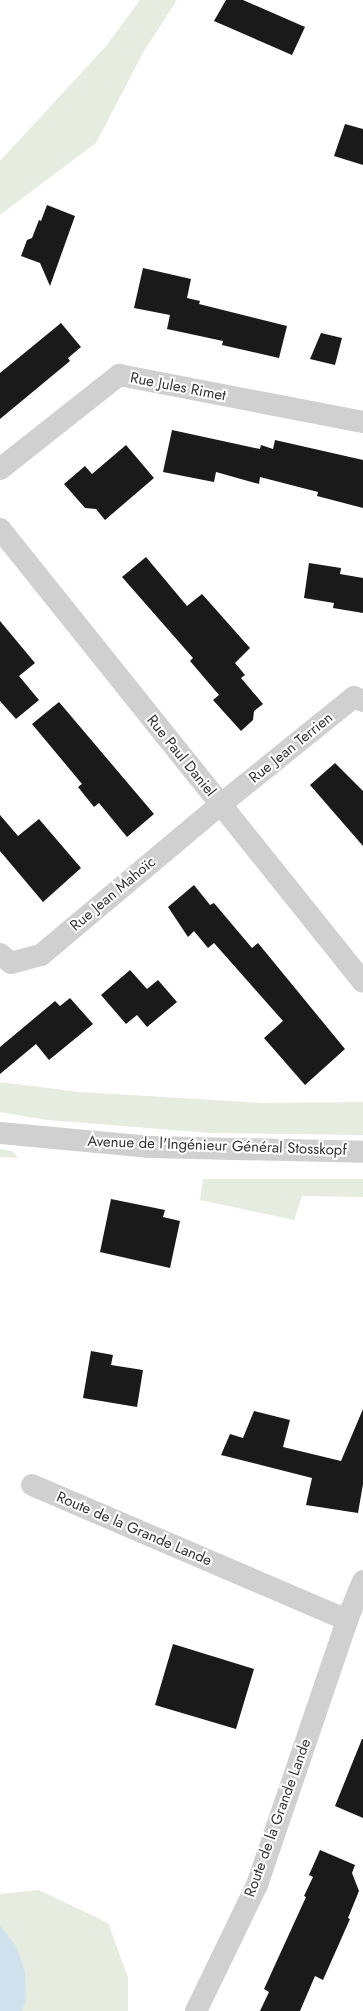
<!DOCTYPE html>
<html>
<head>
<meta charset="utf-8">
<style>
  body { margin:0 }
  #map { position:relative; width:363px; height:2011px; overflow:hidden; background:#fff; font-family:Jost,sans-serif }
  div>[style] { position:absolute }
  .green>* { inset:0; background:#e6ecdf }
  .water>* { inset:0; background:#cfe2ee }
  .building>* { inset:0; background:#1a1a1a }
  .minor>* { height:22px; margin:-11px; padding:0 11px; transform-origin:11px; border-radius:11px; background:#d0d0d0 }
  span { translate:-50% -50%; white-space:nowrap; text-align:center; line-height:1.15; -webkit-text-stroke:4px #fff; paint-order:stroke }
  .street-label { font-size:15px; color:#333 }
</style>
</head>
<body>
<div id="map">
  <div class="green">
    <div style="clip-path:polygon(140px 0,177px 0,144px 51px,96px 143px,0 215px,0 161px,106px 46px)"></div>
    <div style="clip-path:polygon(0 1082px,80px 1092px,263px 1103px,363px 1102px,363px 1135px,210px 1133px,47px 1120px,0 1112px)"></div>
    <div style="clip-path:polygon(0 1149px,12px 1151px,18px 1158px,0 1157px)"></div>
    <div style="clip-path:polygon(203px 1179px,363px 1179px,363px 1197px,302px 1196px,294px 1220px,200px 1200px)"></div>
    <div style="clip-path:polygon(39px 1890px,108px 1923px,128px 1977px,128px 2011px,0 2011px,0 1894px)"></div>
  </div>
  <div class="water">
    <div style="clip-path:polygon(0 1926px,16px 1946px,25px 1972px,26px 1999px,22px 2011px,0 2011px)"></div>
  </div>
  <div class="building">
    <div style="clip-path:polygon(226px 0,243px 0,305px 27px,292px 55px,214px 21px)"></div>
    <div style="clip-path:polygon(345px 124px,363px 129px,363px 165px,334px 156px)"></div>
    <div style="clip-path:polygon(47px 205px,75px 216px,50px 286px,40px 263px,21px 256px,27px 240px,32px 238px,39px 220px,41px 221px)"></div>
    <div style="clip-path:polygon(143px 268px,191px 279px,187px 298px,200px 301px,199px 304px,287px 326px,279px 358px,222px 345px,223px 341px,167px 329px,170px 315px,134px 308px)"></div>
    <div style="clip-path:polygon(61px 323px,81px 347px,68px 358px,70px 361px,0 419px,0 373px)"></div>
    <div style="clip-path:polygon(321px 333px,342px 338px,335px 365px,310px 359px)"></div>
    <div style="clip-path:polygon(172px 430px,260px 449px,261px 445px,273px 449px,275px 440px,363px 460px,363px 508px,317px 496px,318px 492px,260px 477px,259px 484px,216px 472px,214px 482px,163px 472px)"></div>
    <div style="clip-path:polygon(126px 445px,154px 478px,105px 520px,96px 509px,85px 508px,64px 484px,85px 466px,92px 474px)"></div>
    <div style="clip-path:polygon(146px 557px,187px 606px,202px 594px,250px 648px,235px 663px,245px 675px,241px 678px,263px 704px,254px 711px,253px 720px,241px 731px,213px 700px,219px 695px,190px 661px,193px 658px,122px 577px)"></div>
    <div style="clip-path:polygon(309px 563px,341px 568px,340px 574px,363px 578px,363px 613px,333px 608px,334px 603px,304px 598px)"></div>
    <div style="clip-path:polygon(0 621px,35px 663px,19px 676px,39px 700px,16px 719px,0 701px)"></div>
    <div style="clip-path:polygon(59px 702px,154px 814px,127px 837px,99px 803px,94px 807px,78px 787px,82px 784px,32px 724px)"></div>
    <div style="clip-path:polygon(335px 763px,363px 791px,363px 846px,310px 785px)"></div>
    <div style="clip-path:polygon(0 815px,18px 836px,39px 819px,81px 868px,43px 902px,0 851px)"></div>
    <div style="clip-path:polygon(194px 885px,210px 905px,214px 903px,252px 948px,258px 943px,345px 1049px,305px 1085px,264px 1038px,283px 1021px,214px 943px,208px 948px,194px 931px,188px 937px,168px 907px)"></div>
    <div style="clip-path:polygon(130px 970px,147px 989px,158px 980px,177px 1002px,147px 1027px,137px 1015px,126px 1024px,101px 995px)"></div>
    <div style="clip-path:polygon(70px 998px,93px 1024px,49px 1060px,36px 1044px,0 1074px,0 1047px,55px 1001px,60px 1006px)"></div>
    <div style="clip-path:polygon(111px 1199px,165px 1210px,163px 1217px,180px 1221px,170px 1268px,100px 1252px)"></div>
    <div style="clip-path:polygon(91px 1351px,113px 1355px,111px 1365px,143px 1370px,137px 1407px,83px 1398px)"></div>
    <div style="clip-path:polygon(363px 1409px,363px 1484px,358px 1513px,306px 1505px,312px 1478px,221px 1455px,230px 1434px,243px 1438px,254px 1411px,290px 1420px,283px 1447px,341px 1461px)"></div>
    <div style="clip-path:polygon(173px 1644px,254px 1669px,236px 1729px,155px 1705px)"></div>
    <div style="clip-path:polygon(362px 1739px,363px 1739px,363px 1818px,335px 1806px)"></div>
    <div style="clip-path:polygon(320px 1850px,355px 1865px,352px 1873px,359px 1891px,348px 1918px,350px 1919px,323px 1980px,315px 1976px,300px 2011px,260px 2011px,269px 1992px,264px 1989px,306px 1897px,304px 1896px,313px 1877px,309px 1875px)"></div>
  </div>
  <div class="minor">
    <div style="left:0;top:469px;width:152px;rotate:-38.3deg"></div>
    <div style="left:119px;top:375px;width:248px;rotate:10.9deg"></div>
    <div style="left:0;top:529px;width:580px;rotate:51.29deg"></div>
    <div style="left:0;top:954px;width:14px;rotate:39deg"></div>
    <div style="left:11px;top:963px;width:31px;rotate:-15deg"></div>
    <div style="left:41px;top:955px;width:234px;rotate:-40deg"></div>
    <div style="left:220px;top:805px;width:172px;rotate:-38.9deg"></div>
    <div style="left:354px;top:697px;width:10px;rotate:24deg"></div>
    <div style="left:0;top:1133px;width:151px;rotate:5.3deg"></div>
    <div style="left:150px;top:1147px;width:213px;rotate:1.3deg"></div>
    <div style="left:32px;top:1485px;width:343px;rotate:23.2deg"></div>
    <div style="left:196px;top:2011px;width:140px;rotate:-64.2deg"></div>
    <div style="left:257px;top:1885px;width:280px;rotate:-71.2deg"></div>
    <div style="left:347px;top:1620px;width:42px;rotate:-67.7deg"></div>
  </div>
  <div class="street-label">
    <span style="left:178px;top:387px;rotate:11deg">Rue Jules Rimet</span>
    <span style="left:291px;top:748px;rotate:-39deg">Rue Jean Terrien</span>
    <span style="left:181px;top:756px;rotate:51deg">Rue Paul Daniel</span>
    <span style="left:113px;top:894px;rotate:-40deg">Rue Jean Mahoïc</span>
    <span style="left:217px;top:1146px;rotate:2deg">Avenue de l'Ingénieur Général Stosskopf</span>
    <span style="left:134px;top:1529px;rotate:23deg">Route de la Grande Lande</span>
    <span style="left:278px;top:1818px;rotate:-70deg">Route de la Grande Lande</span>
  </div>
</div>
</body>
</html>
